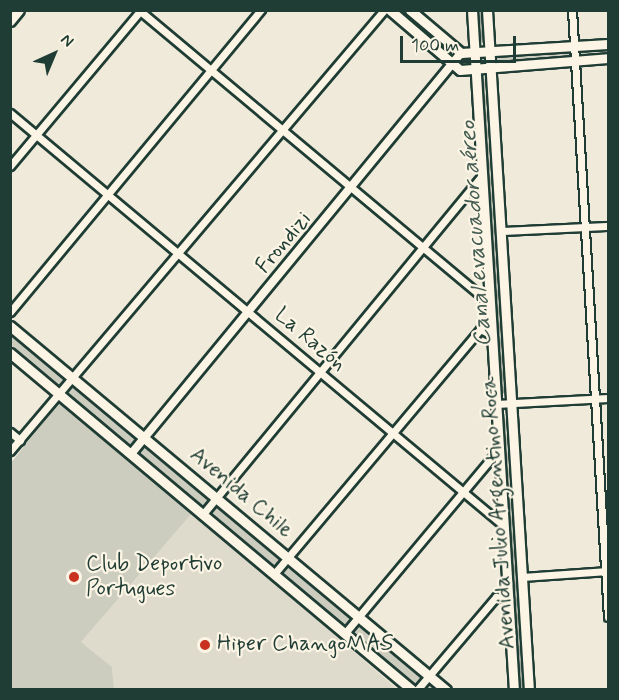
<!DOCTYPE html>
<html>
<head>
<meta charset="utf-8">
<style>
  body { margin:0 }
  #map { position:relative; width:619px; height:700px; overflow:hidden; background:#efeada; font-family:Mynerve,sans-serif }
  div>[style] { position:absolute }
  .built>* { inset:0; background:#dedbcc }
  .green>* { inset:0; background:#cccdbf }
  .stream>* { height:2px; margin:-1px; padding:0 1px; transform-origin:1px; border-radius:1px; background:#9fa89a }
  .roads { filter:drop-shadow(2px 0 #1f3d34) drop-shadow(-2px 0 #1f3d34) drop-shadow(0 2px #1f3d34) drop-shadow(0 -2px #1f3d34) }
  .minor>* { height:7px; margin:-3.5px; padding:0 3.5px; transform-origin:3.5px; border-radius:3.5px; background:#fcf5e5 }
  .tertiary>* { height:8px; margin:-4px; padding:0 4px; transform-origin:4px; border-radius:4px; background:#fcf5e5 }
  .secondary>* { height:9px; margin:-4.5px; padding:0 4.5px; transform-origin:4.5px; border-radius:4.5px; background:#fcf5e5 }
  .dots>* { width:16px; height:16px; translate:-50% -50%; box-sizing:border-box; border:3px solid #fcf5e5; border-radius:50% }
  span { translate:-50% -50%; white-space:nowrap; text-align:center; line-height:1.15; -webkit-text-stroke:4.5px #fcf5e5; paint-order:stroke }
  .street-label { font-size:22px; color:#1f3d34 }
  .poi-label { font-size:22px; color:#1f3d34 }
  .left { translate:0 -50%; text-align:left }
  .water-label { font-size:24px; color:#455d53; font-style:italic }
  .frame { position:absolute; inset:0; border:12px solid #1f3d34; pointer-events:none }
  .north { position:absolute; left:24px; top:24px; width:60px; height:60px; -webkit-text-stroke:4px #fcf5e5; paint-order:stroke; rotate:44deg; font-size:16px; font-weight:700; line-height:24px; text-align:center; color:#1f3d34 }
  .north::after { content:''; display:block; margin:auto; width:21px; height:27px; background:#1f3d34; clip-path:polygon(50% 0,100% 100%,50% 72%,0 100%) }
  .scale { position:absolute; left:400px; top:36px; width:116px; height:27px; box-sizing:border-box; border:3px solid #1f3d34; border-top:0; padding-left:8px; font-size:18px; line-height:21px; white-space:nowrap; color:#1f3d34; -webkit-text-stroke:4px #fcf5e5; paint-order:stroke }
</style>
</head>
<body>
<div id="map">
  <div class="built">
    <div style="clip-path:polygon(193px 512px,397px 689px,114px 689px,112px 667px,81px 642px)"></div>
  </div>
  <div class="green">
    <div style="clip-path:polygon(390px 11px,410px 11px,461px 53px,608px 44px,608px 58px,468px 71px)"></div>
    <div style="clip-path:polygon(11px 326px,446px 689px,412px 689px,11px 353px)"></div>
    <div style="clip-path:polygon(60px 401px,193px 512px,81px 642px,112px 667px,114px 689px,11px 690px,11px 463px)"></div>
  </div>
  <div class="stream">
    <div style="left:480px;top:10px;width:32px;rotate:86deg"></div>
    <div style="left:483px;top:73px;width:320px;rotate:86.4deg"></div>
    <div style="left:504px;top:415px;width:276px;rotate:86.3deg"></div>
  </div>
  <div class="roads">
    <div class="minor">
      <div style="left:139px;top:10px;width:457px;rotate:39.9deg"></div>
      <div style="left:572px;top:10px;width:608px;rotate:86.61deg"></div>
      <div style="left:10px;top:113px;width:644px;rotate:39.9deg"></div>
      <div style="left:10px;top:166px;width:204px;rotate:-50deg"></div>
      <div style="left:501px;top:231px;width:107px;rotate:-2.7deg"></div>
      <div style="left:10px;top:312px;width:393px;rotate:-50.3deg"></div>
      <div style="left:496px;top:404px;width:112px;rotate:-3.1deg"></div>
      <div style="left:10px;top:432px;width:13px;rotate:39deg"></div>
      <div style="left:10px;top:451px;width:578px;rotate:-49.7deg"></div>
      <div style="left:203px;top:514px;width:438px;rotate:-50.5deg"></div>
      <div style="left:274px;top:574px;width:320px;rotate:-49.9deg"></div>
      <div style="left:480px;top:329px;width:13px;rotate:27deg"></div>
      <div style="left:522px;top:577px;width:86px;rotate:-4deg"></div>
      <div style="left:345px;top:633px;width:240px;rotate:-50.1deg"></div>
      <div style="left:417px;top:690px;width:122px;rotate:-49.7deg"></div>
      <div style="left:496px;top:597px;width:12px;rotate:9deg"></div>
    </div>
    <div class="tertiary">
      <div style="left:131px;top:454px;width:519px;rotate:-50.55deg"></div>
    </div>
    <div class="secondary">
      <div style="left:390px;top:10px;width:92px;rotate:40.6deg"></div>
      <div style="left:460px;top:70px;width:148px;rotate:-4.6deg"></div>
      <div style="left:410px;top:10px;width:67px;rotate:40.1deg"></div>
      <div style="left:461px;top:53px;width:147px;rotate:-3.5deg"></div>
      <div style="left:472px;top:10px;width:681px;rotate:86.47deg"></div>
      <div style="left:487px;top:10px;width:681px;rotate:86.47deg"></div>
      <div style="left:10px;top:21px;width:14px;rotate:-51deg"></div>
      <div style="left:10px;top:326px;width:568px;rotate:39.86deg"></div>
      <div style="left:10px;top:353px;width:525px;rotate:39.97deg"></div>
    </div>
  </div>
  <div class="dots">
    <div style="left:74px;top:577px;background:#c8321e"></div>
    <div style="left:205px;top:645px;background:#c8321e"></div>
  </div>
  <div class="street-label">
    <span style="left:284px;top:243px;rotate:-50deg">Frondizi</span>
    <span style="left:310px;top:340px;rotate:40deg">La Razón</span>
    <span style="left:241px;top:493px;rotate:40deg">Avenida Chile</span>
    <span style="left:499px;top:513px;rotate:-94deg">Avenida Julio Argentino Roca</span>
  </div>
  <div class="poi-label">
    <span class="left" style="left:86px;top:577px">Club Deportivo<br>Portugues</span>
    <span class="left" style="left:217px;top:645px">Hiper ChangoMAS</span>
  </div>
  <div class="water-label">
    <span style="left:476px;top:234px;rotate:-94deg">Canal evacuador aéreo</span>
  </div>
  <div class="frame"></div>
  <div class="north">N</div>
  <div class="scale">100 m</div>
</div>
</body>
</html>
